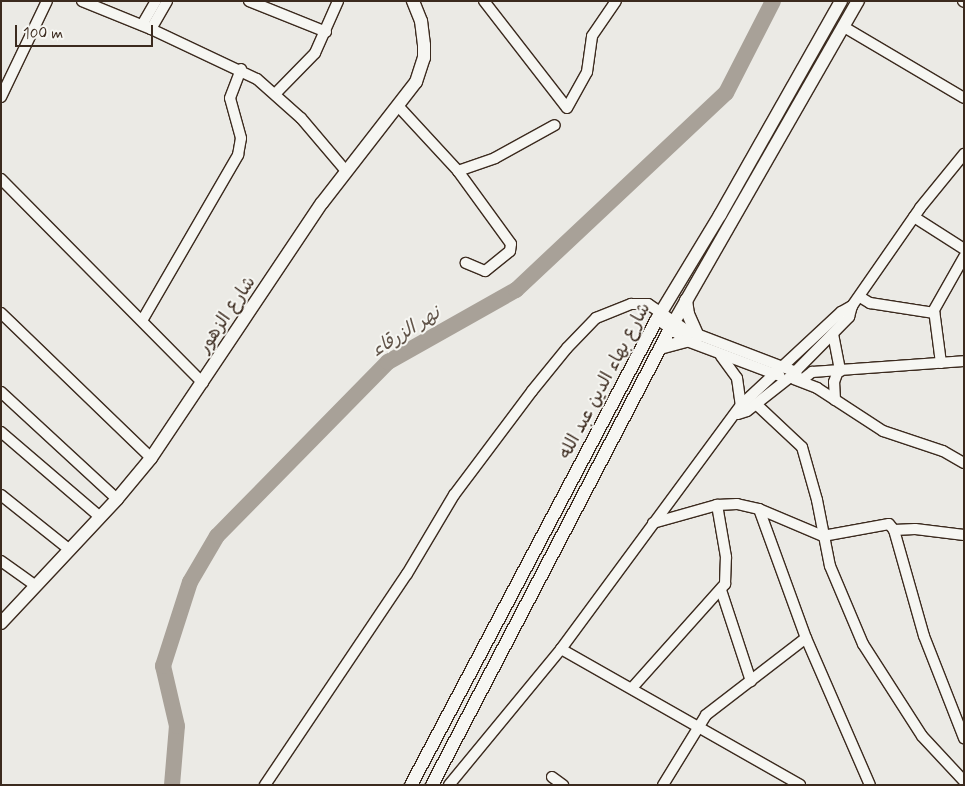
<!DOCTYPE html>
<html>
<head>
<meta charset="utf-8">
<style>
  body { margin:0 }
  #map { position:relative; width:965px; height:786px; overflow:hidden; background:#ebeae5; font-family:Mynerve,"Playpen Sans Arabic",sans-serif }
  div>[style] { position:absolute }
  .river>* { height:16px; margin:-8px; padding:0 8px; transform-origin:8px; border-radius:8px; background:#a8a198 }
  .roads { filter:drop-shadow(1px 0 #3b2a1e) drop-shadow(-1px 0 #3b2a1e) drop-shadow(0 1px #3b2a1e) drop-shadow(0 -1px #3b2a1e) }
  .minor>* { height:10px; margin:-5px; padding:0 5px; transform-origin:5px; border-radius:5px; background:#f6f6f2 }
  .major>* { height:12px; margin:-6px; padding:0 6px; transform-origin:6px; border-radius:6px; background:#f6f6f2 }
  span { translate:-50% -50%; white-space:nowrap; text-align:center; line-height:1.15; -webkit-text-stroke:4px #f6f6f2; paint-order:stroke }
  .street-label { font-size:18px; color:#3b2a1e }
  .water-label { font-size:19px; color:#615449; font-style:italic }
  .frame { position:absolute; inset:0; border:2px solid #3b2a1e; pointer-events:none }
  .scale { position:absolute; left:15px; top:25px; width:138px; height:22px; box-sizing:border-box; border:2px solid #3b2a1e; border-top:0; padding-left:6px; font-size:15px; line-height:18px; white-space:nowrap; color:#3b2a1e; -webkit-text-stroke:4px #f6f6f2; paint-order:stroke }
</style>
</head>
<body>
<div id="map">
  <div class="river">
    <div style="left:172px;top:785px;width:59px;rotate:-85.2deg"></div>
    <div style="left:177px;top:726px;width:62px;rotate:-103.1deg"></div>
    <div style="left:163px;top:666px;width:88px;rotate:-72.2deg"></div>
    <div style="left:190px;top:582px;width:53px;rotate:-59.6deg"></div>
    <div style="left:217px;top:536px;width:244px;rotate:-45.5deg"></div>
    <div style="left:388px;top:362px;width:147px;rotate:-29.4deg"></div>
    <div style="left:516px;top:290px;width:288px;rotate:-43.2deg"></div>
    <div style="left:726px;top:93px;width:103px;rotate:-62.9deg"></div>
  </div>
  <div class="roads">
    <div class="minor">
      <div style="left:82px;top:1px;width:74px;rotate:22.1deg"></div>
      <div style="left:151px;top:29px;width:117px;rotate:25.3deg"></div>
      <div style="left:257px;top:79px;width:59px;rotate:41.6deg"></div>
      <div style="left:301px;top:118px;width:70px;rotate:49.7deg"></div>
      <div style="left:249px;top:1px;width:83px;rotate:21.9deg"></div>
      <div style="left:484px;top:1px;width:135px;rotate:52.2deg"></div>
      <div style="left:567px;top:108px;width:41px;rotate:-60.9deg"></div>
      <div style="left:587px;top:72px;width:36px;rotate:-82deg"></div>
      <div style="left:592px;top:36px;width:42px;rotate:-55.6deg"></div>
      <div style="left:963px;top:1px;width:1px;rotate:45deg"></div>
      <div style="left:142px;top:25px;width:28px;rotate:-60deg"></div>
      <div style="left:844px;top:27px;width:139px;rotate:30.6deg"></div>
      <div style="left:151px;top:29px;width:32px;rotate:-60deg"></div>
      <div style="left:276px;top:93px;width:56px;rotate:-45.7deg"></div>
      <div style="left:315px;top:53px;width:57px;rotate:-66.1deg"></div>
      <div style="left:1px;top:97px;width:106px;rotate:-64.4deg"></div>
      <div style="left:399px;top:107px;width:87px;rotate:47.3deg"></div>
      <div style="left:458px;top:171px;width:90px;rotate:54deg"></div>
      <div style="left:511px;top:244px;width:7px;rotate:98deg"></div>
      <div style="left:510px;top:251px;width:32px;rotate:141deg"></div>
      <div style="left:485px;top:271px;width:21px;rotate:-157deg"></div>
      <div style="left:458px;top:171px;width:39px;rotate:-19deg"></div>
      <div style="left:495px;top:158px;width:68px;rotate:-28.8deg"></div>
      <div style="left:1px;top:179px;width:287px;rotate:45.3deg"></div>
      <div style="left:914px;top:217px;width:59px;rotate:32.6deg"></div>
      <div style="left:860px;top:297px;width:12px;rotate:31deg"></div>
      <div style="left:870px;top:303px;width:65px;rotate:8.9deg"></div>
      <div style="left:1px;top:313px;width:209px;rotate:44deg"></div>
      <div style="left:143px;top:319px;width:190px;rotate:-59.9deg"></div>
      <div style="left:238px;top:155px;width:17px;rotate:-80deg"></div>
      <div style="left:241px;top:138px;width:41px;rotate:-105.4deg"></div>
      <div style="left:230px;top:98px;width:31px;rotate:-69deg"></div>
      <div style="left:657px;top:319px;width:37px;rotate:36deg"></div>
      <div style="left:687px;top:341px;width:99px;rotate:20.6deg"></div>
      <div style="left:833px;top:334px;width:38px;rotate:79deg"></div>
      <div style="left:721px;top:356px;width:27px;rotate:54deg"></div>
      <div style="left:737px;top:378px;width:27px;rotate:82deg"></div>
      <div style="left:941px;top:363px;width:53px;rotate:-97.5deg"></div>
      <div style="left:934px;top:310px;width:61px;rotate:-60.5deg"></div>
      <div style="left:794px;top:379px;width:25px;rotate:21deg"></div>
      <div style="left:817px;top:388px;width:79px;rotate:33.1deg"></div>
      <div style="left:883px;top:431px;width:63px;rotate:18.4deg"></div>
      <div style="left:943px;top:451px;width:24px;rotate:30deg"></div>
      <div style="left:802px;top:380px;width:13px;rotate:-39deg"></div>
      <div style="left:812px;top:372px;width:152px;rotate:-4.1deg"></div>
      <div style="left:1px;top:392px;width:158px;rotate:42.7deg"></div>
      <div style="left:835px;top:400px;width:18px;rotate:-93deg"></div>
      <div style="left:834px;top:382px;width:12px;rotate:-70deg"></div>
      <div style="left:756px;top:404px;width:63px;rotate:43.1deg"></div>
      <div style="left:802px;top:447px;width:55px;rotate:74.2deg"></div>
      <div style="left:817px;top:500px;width:67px;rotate:78.9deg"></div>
      <div style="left:830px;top:566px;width:85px;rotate:67.1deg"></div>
      <div style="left:863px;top:644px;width:109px;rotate:57.3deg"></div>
      <div style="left:922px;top:736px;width:62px;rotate:47deg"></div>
      <div style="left:738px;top:414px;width:9px;rotate:-18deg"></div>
      <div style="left:747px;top:411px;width:53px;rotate:-38.2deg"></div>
      <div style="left:789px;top:378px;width:86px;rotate:-45.5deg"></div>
      <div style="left:849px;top:317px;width:11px;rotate:-75deg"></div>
      <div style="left:852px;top:306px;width:119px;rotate:-55.2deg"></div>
      <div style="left:920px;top:208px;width:70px;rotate:-50.8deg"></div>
      <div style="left:1px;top:432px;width:130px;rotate:40.6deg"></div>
      <div style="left:1px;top:495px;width:88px;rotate:38.6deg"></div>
      <div style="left:759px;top:509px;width:69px;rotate:22.9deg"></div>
      <div style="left:823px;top:536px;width:67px;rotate:-10.3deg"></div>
      <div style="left:889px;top:524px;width:8px;rotate:50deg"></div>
      <div style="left:653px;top:523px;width:66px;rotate:-15.7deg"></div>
      <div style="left:717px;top:505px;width:20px;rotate:-3deg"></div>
      <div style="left:737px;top:504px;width:23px;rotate:13deg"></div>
      <div style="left:759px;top:509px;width:137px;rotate:70deg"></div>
      <div style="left:806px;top:638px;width:160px;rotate:66.5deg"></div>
      <div style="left:964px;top:535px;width:49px;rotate:-173deg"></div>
      <div style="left:915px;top:529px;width:21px;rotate:177deg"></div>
      <div style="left:894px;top:530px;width:110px;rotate:74.2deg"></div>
      <div style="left:924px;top:636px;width:110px;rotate:68.6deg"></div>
      <div style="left:1px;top:561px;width:43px;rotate:35.5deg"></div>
      <div style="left:721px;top:590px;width:96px;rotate:71.8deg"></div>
      <div style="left:561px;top:649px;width:275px;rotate:29.6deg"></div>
      <div style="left:632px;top:688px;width:140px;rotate:-48.2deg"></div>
      <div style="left:725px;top:584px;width:27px;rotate:-88deg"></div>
      <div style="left:726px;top:557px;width:53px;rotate:-99.8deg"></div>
      <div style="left:552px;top:777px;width:14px;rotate:36deg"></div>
      <div style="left:265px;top:785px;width:254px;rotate:-56.1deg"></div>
      <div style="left:407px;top:574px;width:92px;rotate:-59.3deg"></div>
      <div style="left:454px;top:495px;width:130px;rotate:-53.1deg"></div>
      <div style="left:532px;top:391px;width:55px;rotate:-50.9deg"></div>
      <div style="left:567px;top:348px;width:42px;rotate:-46deg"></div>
      <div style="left:596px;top:318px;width:38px;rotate:-22deg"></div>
      <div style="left:631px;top:304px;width:17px"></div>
      <div style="left:648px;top:304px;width:46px;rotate:34.4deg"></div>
      <div style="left:686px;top:330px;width:104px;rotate:20.9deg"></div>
      <div style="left:783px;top:367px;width:14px;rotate:21deg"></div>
      <div style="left:796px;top:372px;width:7px;rotate:74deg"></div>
      <div style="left:449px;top:785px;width:176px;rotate:-50.5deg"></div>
      <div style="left:561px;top:649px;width:303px;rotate:-53.6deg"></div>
      <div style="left:741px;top:405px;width:137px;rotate:-42.9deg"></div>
      <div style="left:841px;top:312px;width:13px;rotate:-29deg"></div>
      <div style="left:663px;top:785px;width:82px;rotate:-58.4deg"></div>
      <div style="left:706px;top:715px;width:126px;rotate:-37.6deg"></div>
    </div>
    <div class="major">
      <div style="left:686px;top:300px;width:14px;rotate:82deg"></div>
      <div style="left:688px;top:314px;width:24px;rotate:66deg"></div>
      <div style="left:660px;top:348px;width:28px;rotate:-15deg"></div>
      <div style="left:1px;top:623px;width:170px;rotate:-46.9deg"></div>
      <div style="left:117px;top:499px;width:53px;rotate:-50.3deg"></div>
      <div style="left:151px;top:458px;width:307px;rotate:-56.2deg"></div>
      <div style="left:322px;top:203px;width:153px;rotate:-52.2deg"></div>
      <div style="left:416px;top:82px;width:25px;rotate:-72deg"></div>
      <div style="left:424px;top:58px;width:13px;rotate:-90deg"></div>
      <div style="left:424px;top:45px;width:24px;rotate:-97deg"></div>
      <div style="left:421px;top:21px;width:22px;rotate:-112deg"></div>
      <div style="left:411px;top:785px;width:527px;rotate:-62.17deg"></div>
      <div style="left:657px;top:319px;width:122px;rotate:-58.8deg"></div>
      <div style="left:720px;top:215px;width:246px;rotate:-60.5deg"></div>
      <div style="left:432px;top:785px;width:514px;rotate:-62.44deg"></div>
      <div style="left:670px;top:329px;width:378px;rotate:-60.2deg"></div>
    </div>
  </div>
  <div class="street-label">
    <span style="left:227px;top:315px;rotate:-56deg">شارع الزهور</span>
    <span style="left:605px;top:381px;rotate:-62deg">شارع بهاء الدين عبد الله</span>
  </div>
  <div class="water-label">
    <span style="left:406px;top:332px;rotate:-32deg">نهر الزرقاء</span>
  </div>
  <div class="frame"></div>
  <div class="scale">100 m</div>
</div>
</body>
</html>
